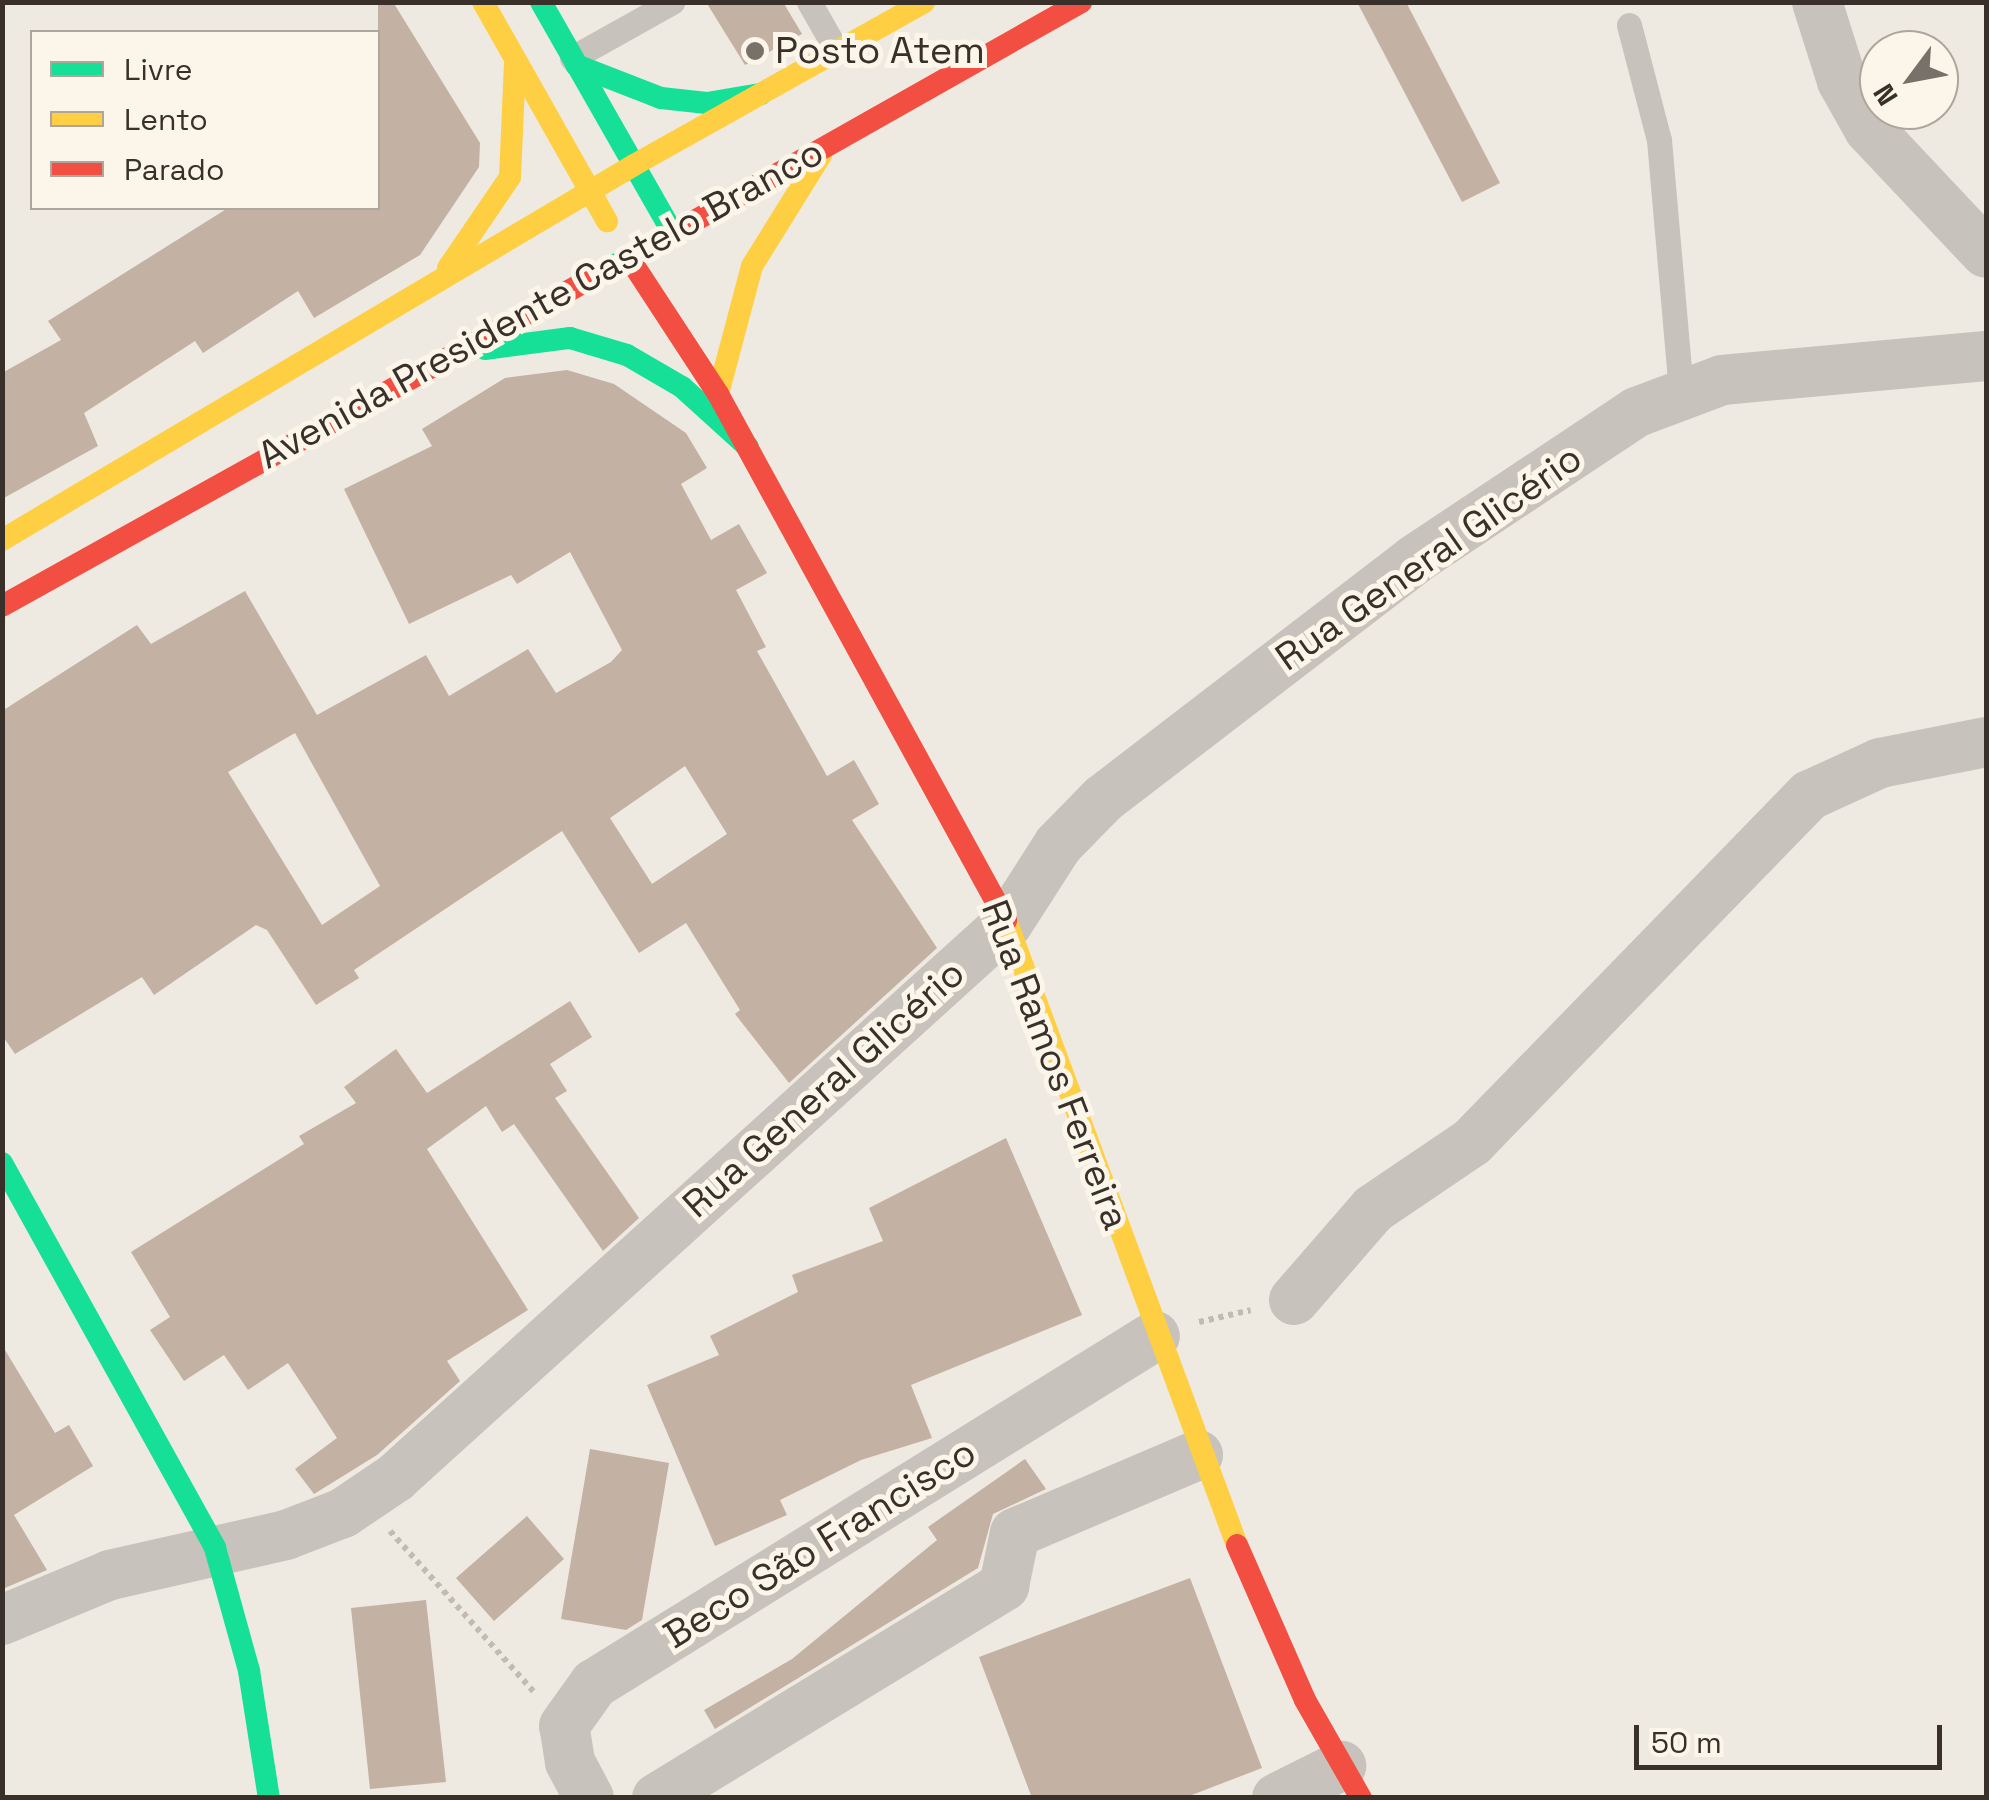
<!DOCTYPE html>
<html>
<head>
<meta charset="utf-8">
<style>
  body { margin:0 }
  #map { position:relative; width:1989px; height:1800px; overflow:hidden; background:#eeeae2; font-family:"Space Grotesk",sans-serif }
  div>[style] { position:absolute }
  .building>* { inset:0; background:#c3b1a3 }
  .path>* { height:6px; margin-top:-3px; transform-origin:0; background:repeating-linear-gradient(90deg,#c0bbb3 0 5px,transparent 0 10px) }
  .lane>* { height:25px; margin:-12.5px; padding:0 12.5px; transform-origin:12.5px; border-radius:12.5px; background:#c7c2bb }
  .street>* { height:50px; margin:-25px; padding:0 25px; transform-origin:25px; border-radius:25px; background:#c7c2bb }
  .fast>* { height:22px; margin:-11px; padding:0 11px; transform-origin:11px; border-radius:11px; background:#16e098 }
  .slow>* { height:22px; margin:-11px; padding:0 11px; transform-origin:11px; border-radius:11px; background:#ffcf43 }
  .jam>* { height:22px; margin:-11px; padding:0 11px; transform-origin:11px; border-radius:11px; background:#f24e42 }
  .dots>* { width:28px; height:28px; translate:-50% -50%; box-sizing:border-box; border:5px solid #fbf5ea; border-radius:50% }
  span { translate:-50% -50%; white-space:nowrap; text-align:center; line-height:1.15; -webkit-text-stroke:10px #fbf5ea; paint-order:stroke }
  .poi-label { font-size:38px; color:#393029 }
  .left { translate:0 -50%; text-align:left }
  .street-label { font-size:38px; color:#393029 }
  .frame { position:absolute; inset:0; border:5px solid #393029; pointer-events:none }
  .legend { position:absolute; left:30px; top:30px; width:350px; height:180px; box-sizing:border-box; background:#fbf5ea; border:2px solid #ada69d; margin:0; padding:12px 18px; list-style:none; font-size:30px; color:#393029 }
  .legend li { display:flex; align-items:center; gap:20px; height:50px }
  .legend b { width:50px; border:2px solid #ada69d }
  .north { position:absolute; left:1859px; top:30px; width:100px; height:100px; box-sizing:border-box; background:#fbf5ea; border:2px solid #ada69d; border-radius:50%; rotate:238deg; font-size:28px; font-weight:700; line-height:40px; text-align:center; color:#393029 }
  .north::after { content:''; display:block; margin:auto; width:35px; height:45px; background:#78716a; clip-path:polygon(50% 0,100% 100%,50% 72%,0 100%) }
  .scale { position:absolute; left:1634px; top:1725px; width:308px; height:45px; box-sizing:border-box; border:5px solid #393029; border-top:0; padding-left:12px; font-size:30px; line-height:35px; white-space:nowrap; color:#393029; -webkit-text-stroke:8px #fbf5ea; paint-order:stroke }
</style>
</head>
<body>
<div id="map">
  <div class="building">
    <div style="clip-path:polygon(378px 2px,393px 2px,480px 143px,479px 167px,420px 255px,314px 318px,298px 291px,203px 353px,195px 341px,84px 413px,98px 446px,2px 499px,2px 373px,61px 340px,48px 321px,228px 208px,378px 208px)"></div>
    <div style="clip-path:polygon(706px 2px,783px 2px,802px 34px,745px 65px)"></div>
    <div style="clip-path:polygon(1357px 2px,1406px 2px,1500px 183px,1462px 202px)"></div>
    <div style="clip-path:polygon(evenodd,567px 370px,614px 384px,686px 433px,707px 468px,681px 484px,711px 540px,739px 524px,767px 573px,736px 590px,766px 647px,757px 651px,827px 776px,854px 760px,879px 804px,852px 820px,937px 948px,789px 1083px,735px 1014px,740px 1010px,686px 923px,639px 953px,562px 831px,354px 970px,359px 978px,316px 1005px,267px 930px,256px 925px,154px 995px,142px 977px,15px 1054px,2px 1035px,2px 711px,137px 625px,151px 644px,245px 591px,317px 715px,426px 655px,449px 696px,528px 649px,556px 693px,611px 662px,622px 650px,570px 552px,517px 584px,511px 575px,409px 624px,344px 489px,432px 446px,422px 429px,505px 378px,567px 370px,295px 733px,380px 886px,322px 925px,228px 772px,295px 733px,567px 370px,685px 766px,727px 834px,652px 884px,610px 818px,685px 766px)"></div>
    <div style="clip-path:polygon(570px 1001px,592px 1037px,550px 1064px,567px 1091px,555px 1098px,639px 1218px,603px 1251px,514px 1124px,502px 1132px,486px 1106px,427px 1149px,528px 1310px,447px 1361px,460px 1381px,377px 1455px,314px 1494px,295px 1469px,337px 1438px,288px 1363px,248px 1390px,224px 1355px,184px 1381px,150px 1330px,170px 1317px,131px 1252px,304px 1144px,299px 1136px,356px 1103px,344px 1087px,396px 1049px,427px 1093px)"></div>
    <div style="clip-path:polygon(1006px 1138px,1082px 1315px,911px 1385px,932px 1438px,861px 1460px,780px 1500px,787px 1515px,715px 1546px,647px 1385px,719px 1355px,710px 1336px,798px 1292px,792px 1275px,883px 1241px,869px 1208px)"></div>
    <div style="clip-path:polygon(2px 1345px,55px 1433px,69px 1425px,93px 1466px,14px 1515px,47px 1570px,5px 1588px)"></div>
    <div style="clip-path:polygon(590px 1449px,669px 1463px,642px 1620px,626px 1630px,561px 1619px)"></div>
    <div style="clip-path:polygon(1025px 1459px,1046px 1489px,993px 1514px,978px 1568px,715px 1729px,704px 1710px,792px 1659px,937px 1540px,928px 1527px)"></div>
    <div style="clip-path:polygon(527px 1516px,564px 1559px,494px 1621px,456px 1578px)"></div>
    <div style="clip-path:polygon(1190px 1578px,1262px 1768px,1184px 1798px,1032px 1798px,979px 1657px)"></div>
    <div style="clip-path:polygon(426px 1600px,446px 1782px,370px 1789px,351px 1608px)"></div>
  </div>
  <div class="path">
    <div style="left:1199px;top:1322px;width:53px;rotate:-13deg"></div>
    <div style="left:390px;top:1531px;width:217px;rotate:48.2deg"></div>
  </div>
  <div class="lane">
    <div style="left:809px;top:2px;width:56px;rotate:60.3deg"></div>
    <div style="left:1629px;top:25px;width:119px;rotate:75.4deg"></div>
    <div style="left:1659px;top:140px;width:251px;rotate:85deg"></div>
    <div style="left:572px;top:58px;width:115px;rotate:-29.2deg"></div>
  </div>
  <div class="street">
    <div style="left:1817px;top:2px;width:83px;rotate:72.4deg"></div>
    <div style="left:1842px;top:81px;width:55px;rotate:60.6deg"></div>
    <div style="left:1869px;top:129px;width:170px;rotate:46.7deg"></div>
    <div style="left:1294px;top:1300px;width:121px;rotate:-49deg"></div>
    <div style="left:1373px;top:1209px;width:120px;rotate:-34.1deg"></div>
    <div style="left:1472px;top:1142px;width:484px;rotate:-45.8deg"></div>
    <div style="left:1810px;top:795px;width:77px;rotate:-24.6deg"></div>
    <div style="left:1880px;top:763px;width:108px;rotate:-11.2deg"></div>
    <div style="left:2px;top:1620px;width:117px;rotate:-22.6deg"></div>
    <div style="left:110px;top:1575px;width:180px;rotate:-12.8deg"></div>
    <div style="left:286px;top:1535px;width:61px;rotate:-21.1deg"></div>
    <div style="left:343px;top:1513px;width:63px;rotate:-33.9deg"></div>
    <div style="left:395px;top:1478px;width:827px;rotate:-42.16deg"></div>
    <div style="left:1008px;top:923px;width:93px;rotate:-57.3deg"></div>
    <div style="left:1058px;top:845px;width:64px;rotate:-45.6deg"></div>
    <div style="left:1103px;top:799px;width:392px;rotate:-37.5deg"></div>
    <div style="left:1414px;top:560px;width:268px;rotate:-33.6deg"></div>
    <div style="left:1637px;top:412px;width:91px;rotate:-20.6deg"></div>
    <div style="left:1722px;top:380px;width:265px;rotate:-5.2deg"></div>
    <div style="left:589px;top:1798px;width:41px;rotate:-117.8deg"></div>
    <div style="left:570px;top:1762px;width:36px;rotate:-99deg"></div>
    <div style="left:564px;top:1726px;width:52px;rotate:-54.5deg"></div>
    <div style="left:594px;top:1684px;width:660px;rotate:-31.81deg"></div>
    <div style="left:657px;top:1798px;width:407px;rotate:-31.4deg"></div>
    <div style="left:1004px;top:1586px;width:54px;rotate:-78.3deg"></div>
    <div style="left:1015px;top:1533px;width:199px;rotate:-23.1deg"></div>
    <div style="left:1277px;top:1798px;width:72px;rotate:-26.6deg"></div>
  </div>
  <div class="fast">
    <div style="left:541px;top:2px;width:266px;rotate:60.3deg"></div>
    <div style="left:673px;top:233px;width:95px;rotate:151deg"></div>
    <div style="left:576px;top:65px;width:91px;rotate:21.2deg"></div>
    <div style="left:661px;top:98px;width:46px;rotate:6.2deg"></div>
    <div style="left:707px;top:103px;width:55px;rotate:-9.5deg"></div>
    <div style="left:485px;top:349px;width:86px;rotate:-7.4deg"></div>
    <div style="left:570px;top:338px;width:59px;rotate:16.6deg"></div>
    <div style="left:627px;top:355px;width:64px;rotate:30.2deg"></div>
    <div style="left:682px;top:387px;width:89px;rotate:42.3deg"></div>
    <div style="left:2px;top:1163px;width:440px;rotate:61deg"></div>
    <div style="left:215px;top:1548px;width:128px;rotate:74.5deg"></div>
    <div style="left:249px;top:1671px;width:129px;rotate:81.1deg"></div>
  </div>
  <div class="slow">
    <div style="left:483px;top:2px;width:252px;rotate:60.5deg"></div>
    <div style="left:634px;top:165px;width:333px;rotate:-29.3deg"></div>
    <div style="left:448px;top:268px;width:110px;rotate:-55.7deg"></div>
    <div style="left:510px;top:177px;width:114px;rotate:-87.5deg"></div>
    <div style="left:718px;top:394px;width:132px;rotate:-75.1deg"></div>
    <div style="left:752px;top:266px;width:131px;rotate:-58.1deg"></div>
    <div style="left:2px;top:540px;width:735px;rotate:-30.68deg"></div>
    <div style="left:1006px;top:920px;width:666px;rotate:69.72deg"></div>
  </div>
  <div class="jam">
    <div style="left:673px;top:233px;width:469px;rotate:-29.5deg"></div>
    <div style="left:629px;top:258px;width:163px;rotate:56.8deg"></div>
    <div style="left:718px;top:394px;width:600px;rotate:61.3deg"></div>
    <div style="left:2px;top:606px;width:673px;rotate:-29.08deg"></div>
    <div style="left:1237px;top:1545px;width:169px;rotate:66.3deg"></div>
    <div style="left:1305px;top:1700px;width:113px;rotate:60.3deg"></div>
  </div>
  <div class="dots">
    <div style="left:755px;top:51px;background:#78716a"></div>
  </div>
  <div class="poi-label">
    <span class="left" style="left:775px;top:51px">Posto Atem</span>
  </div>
  <div class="street-label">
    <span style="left:541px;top:304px;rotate:-29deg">Avenida Presidente Castelo Branco</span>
    <span style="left:1429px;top:558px;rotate:-35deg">Rua General Glicério</span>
    <span style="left:1055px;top:1065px;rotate:69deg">Rua Ramos Ferreira</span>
    <span style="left:824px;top:1089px;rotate:-42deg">Rua General Glicério</span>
    <span style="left:820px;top:1544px;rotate:-32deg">Beco São Francisco</span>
  </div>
  <div class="frame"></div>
  <ul class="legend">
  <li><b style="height:12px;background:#16e098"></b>Livre</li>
  <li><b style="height:12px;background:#ffcf43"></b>Lento</li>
  <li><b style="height:12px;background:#f24e42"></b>Parado</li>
  </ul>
  <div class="north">N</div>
  <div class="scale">50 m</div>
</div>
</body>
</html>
